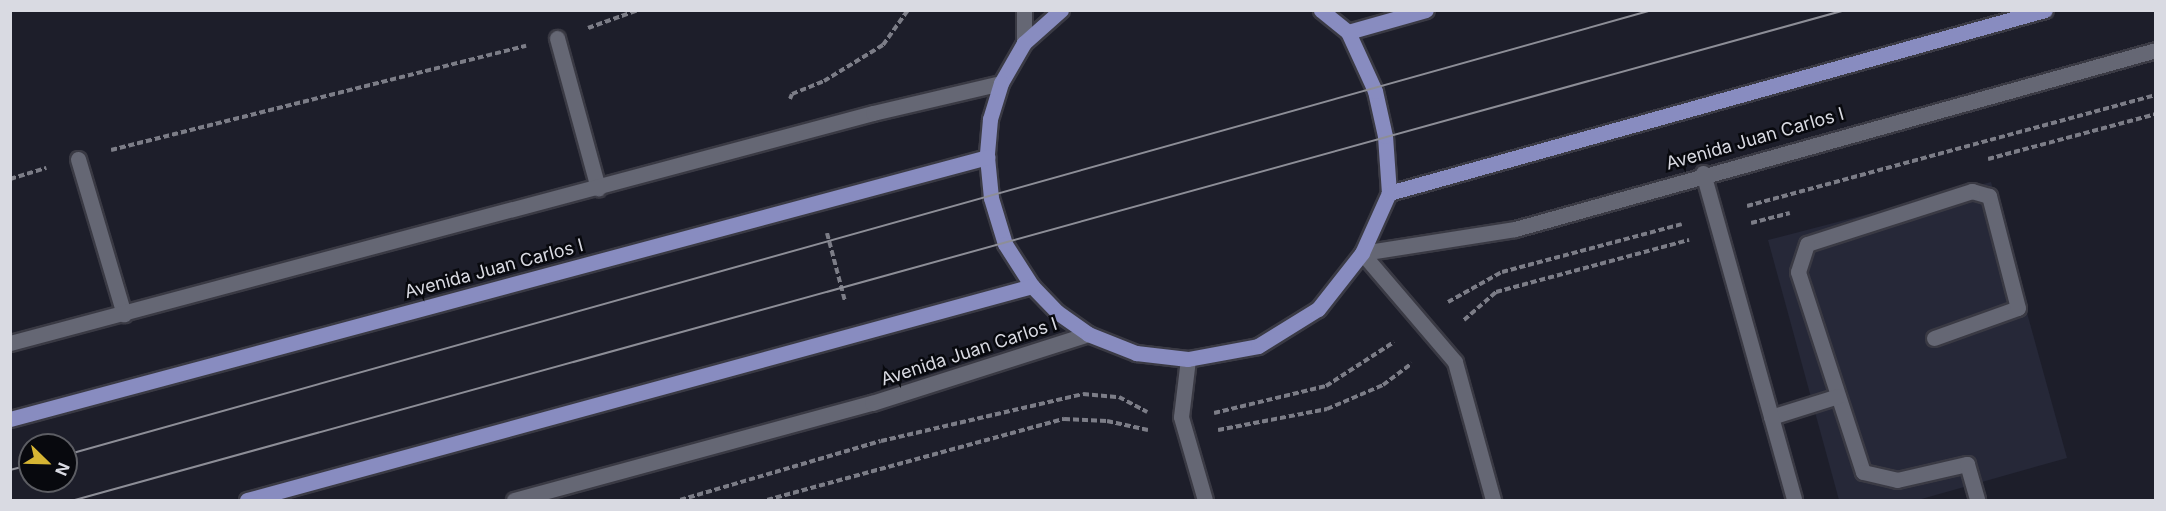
<!DOCTYPE html>
<html>
<head>
<meta charset="utf-8">
<style>
  body { margin:0 }
  #map { position:relative; width:2166px; height:511px; overflow:hidden; background:#1d1e2a; font-family:Inter,sans-serif }
  div>[style] { position:absolute }
  .built>* { inset:0; background:#262838 }
  .path>* { height:4px; margin-top:-2px; transform-origin:0; background:repeating-linear-gradient(90deg,#7c7d87 0 6px,transparent 0 9px) }
  .roads { filter:drop-shadow(2px 0 #3a3a44) drop-shadow(-2px 0 #3a3a44) drop-shadow(0 2px #3a3a44) drop-shadow(0 -2px #3a3a44) }
  .lane>* { height:15px; margin:-7.5px; padding:0 7.5px; transform-origin:7.5px; border-radius:7.5px; background:#656774 }
  .street>* { height:15px; margin:-7.5px; padding:0 7.5px; transform-origin:7.5px; border-radius:7.5px; background:#656774 }
  .primary>* { height:15px; margin:-7.5px; padding:0 7.5px; transform-origin:7.5px; border-radius:7.5px; background:#888cc0 }
  .tram>* { height:1.5px; margin:-0.75px; padding:0 0.75px; transform-origin:0.75px; border-radius:0.75px; background:#8d8e97 }
  span { translate:-50% -50%; white-space:nowrap; text-align:center; line-height:1.15; -webkit-text-stroke:5px #08090e; paint-order:stroke }
  .street-label { font-size:18px; color:#d9dae2 }
  .frame { position:absolute; inset:0; border:12px solid #d9dae2; pointer-events:none }
  .north { position:absolute; left:18px; top:433px; width:60px; height:60px; box-sizing:border-box; background:#08090e; border:2px solid #5c5d63; border-radius:50%; rotate:113deg; font-size:16px; font-weight:700; line-height:24px; text-align:center; color:#d9dae2 }
  .north::after { content:''; display:block; margin:auto; width:21px; height:27px; background:#d6b534; clip-path:polygon(50% 0,100% 100%,50% 72%,0 100%) }
</style>
</head>
<body>
<div id="map">
  <div class="built">
    <div style="clip-path:polygon(1991px 182px,2067px 458px,1918px 500px,1839px 500px,1768px 240px)"></div>
  </div>
  <div class="path">
    <div style="left:588px;top:28px;width:53px;rotate:-19.8deg"></div>
    <div style="left:790px;top:99px;width:5px;rotate:-68deg"></div>
    <div style="left:792px;top:94px;width:35px;rotate:-22deg"></div>
    <div style="left:824px;top:81px;width:69px;rotate:-31.4deg"></div>
    <div style="left:883px;top:45px;width:43px;rotate:-54.5deg"></div>
    <div style="left:111px;top:150px;width:428px;rotate:-14.1deg"></div>
    <div style="left:1988px;top:159px;width:174px;rotate:-15deg"></div>
    <div style="left:10px;top:179px;width:38px;rotate:-17deg"></div>
    <div style="left:1747px;top:206px;width:424px;rotate:-15.2deg"></div>
    <div style="left:1751px;top:223px;width:40px;rotate:-14.4deg"></div>
    <div style="left:827px;top:233px;width:70px;rotate:75.2deg"></div>
    <div style="left:1448px;top:302px;width:62px;rotate:-29.1deg"></div>
    <div style="left:1502px;top:272px;width:186px;rotate:-14.9deg"></div>
    <div style="left:1464px;top:320px;width:43px;rotate:-41.2deg"></div>
    <div style="left:1496px;top:292px;width:200px;rotate:-15.1deg"></div>
    <div style="left:1214px;top:413px;width:115px;rotate:-13.6deg"></div>
    <div style="left:1326px;top:386px;width:81px;rotate:-32.9deg"></div>
    <div style="left:1218px;top:430px;width:111px;rotate:-10.9deg"></div>
    <div style="left:1327px;top:409px;width:61px;rotate:-23.2deg"></div>
    <div style="left:1383px;top:385px;width:36px;rotate:-37deg"></div>
    <div style="left:680px;top:500px;width:209px;rotate:-16.4deg"></div>
    <div style="left:881px;top:441px;width:207px;rotate:-13.1deg"></div>
    <div style="left:1083px;top:394px;width:36px;rotate:5deg"></div>
    <div style="left:1119px;top:397px;width:32px;rotate:28deg"></div>
    <div style="left:767px;top:500px;width:308px;rotate:-15.3deg"></div>
    <div style="left:1064px;top:419px;width:43px;rotate:2.7deg"></div>
    <div style="left:1107px;top:421px;width:42px;rotate:12.4deg"></div>
  </div>
  <div class="roads">
    <div class="lane">
      <div style="left:557px;top:38px;width:156px;rotate:74.7deg"></div>
      <div style="left:78px;top:159px;width:162px;rotate:73.5deg"></div>
      <div style="left:1934px;top:338px;width:89px;rotate:-19.7deg"></div>
      <div style="left:2018px;top:308px;width:116px;rotate:-104.5deg"></div>
      <div style="left:1989px;top:196px;width:18px;rotate:-164deg"></div>
      <div style="left:1972px;top:191px;width:173px;rotate:162.2deg"></div>
      <div style="left:1807px;top:244px;width:29px;rotate:108deg"></div>
      <div style="left:1798px;top:272px;width:210px;rotate:72deg"></div>
      <div style="left:1863px;top:472px;width:35px;rotate:13deg"></div>
      <div style="left:1897px;top:480px;width:72px;rotate:-12.9deg"></div>
      <div style="left:1967px;top:464px;width:37px;rotate:74deg"></div>
      <div style="left:1771px;top:417px;width:70px;rotate:-17.4deg"></div>
    </div>
    <div class="street">
      <div style="left:1024px;top:10px;width:33px;rotate:90deg"></div>
      <div style="left:1703px;top:173px;width:339px;rotate:74.4deg"></div>
      <div style="left:1362px;top:253px;width:155px;rotate:-8.9deg"></div>
      <div style="left:1515px;top:229px;width:666px;rotate:-15.6deg"></div>
      <div style="left:1362px;top:253px;width:143px;rotate:49.5deg"></div>
      <div style="left:1455px;top:362px;width:143px;rotate:74.6deg"></div>
      <div style="left:10px;top:343px;width:893px;rotate:-14.92deg"></div>
      <div style="left:873px;top:113px;width:131px;rotate:-13.2deg"></div>
      <div style="left:1188px;top:359px;width:58px;rotate:96.9deg"></div>
      <div style="left:1181px;top:417px;width:86px;rotate:73.9deg"></div>
      <div style="left:514px;top:500px;width:371px;rotate:-15.2deg"></div>
      <div style="left:872px;top:403px;width:227px;rotate:-17.7deg"></div>
    </div>
    <div class="primary">
      <div style="left:1061px;top:10px;width:50px;rotate:138.3deg"></div>
      <div style="left:1024px;top:43px;width:46px;rotate:119.9deg"></div>
      <div style="left:1001px;top:83px;width:38px;rotate:107deg"></div>
      <div style="left:990px;top:119px;width:38px;rotate:95deg"></div>
      <div style="left:987px;top:157px;width:41px;rotate:84.4deg"></div>
      <div style="left:991px;top:198px;width:48px;rotate:73.1deg"></div>
      <div style="left:1005px;top:244px;width:50px;rotate:57.3deg"></div>
      <div style="left:1032px;top:286px;width:36px;rotate:46deg"></div>
      <div style="left:1057px;top:312px;width:38px;rotate:35deg"></div>
      <div style="left:1088px;top:334px;width:52px;rotate:21.6deg"></div>
      <div style="left:1136px;top:353px;width:52px;rotate:6.6deg"></div>
      <div style="left:1188px;top:359px;width:71px;rotate:-10.5deg"></div>
      <div style="left:1258px;top:346px;width:70px;rotate:-31.7deg"></div>
      <div style="left:1318px;top:309px;width:71px;rotate:-51.8deg"></div>
      <div style="left:1362px;top:253px;width:66px;rotate:-65.8deg"></div>
      <div style="left:1389px;top:193px;width:57px;rotate:-94deg"></div>
      <div style="left:1385px;top:136px;width:46px;rotate:-102.5deg"></div>
      <div style="left:1375px;top:91px;width:65px;rotate:-114.6deg"></div>
      <div style="left:1348px;top:32px;width:35px;rotate:-141deg"></div>
      <div style="left:1348px;top:32px;width:81px;rotate:-15.8deg"></div>
      <div style="left:1389px;top:193px;width:681px;rotate:-15.59deg"></div>
      <div style="left:10px;top:419px;width:1012px;rotate:-15.01deg"></div>
      <div style="left:247px;top:500px;width:814px;rotate:-15.25deg"></div>
    </div>
  </div>
  <div class="tram">
    <div style="left:66px;top:455px;width:1647px;rotate:-15.67deg"></div>
    <div style="left:10px;top:470px;width:21px;rotate:-14deg"></div>
    <div style="left:75px;top:500px;width:1838px;rotate:-15.47deg"></div>
  </div>
  <div class="street-label">
    <span style="left:1755px;top:139px;rotate:-16deg">Avenida Juan Carlos I</span>
    <span style="left:494px;top:269px;rotate:-15deg">Avenida Juan Carlos I</span>
    <span style="left:969px;top:352px;rotate:-18deg">Avenida Juan Carlos I</span>
  </div>
  <div class="frame"></div>
  <div class="north">N</div>
</div>
</body>
</html>
